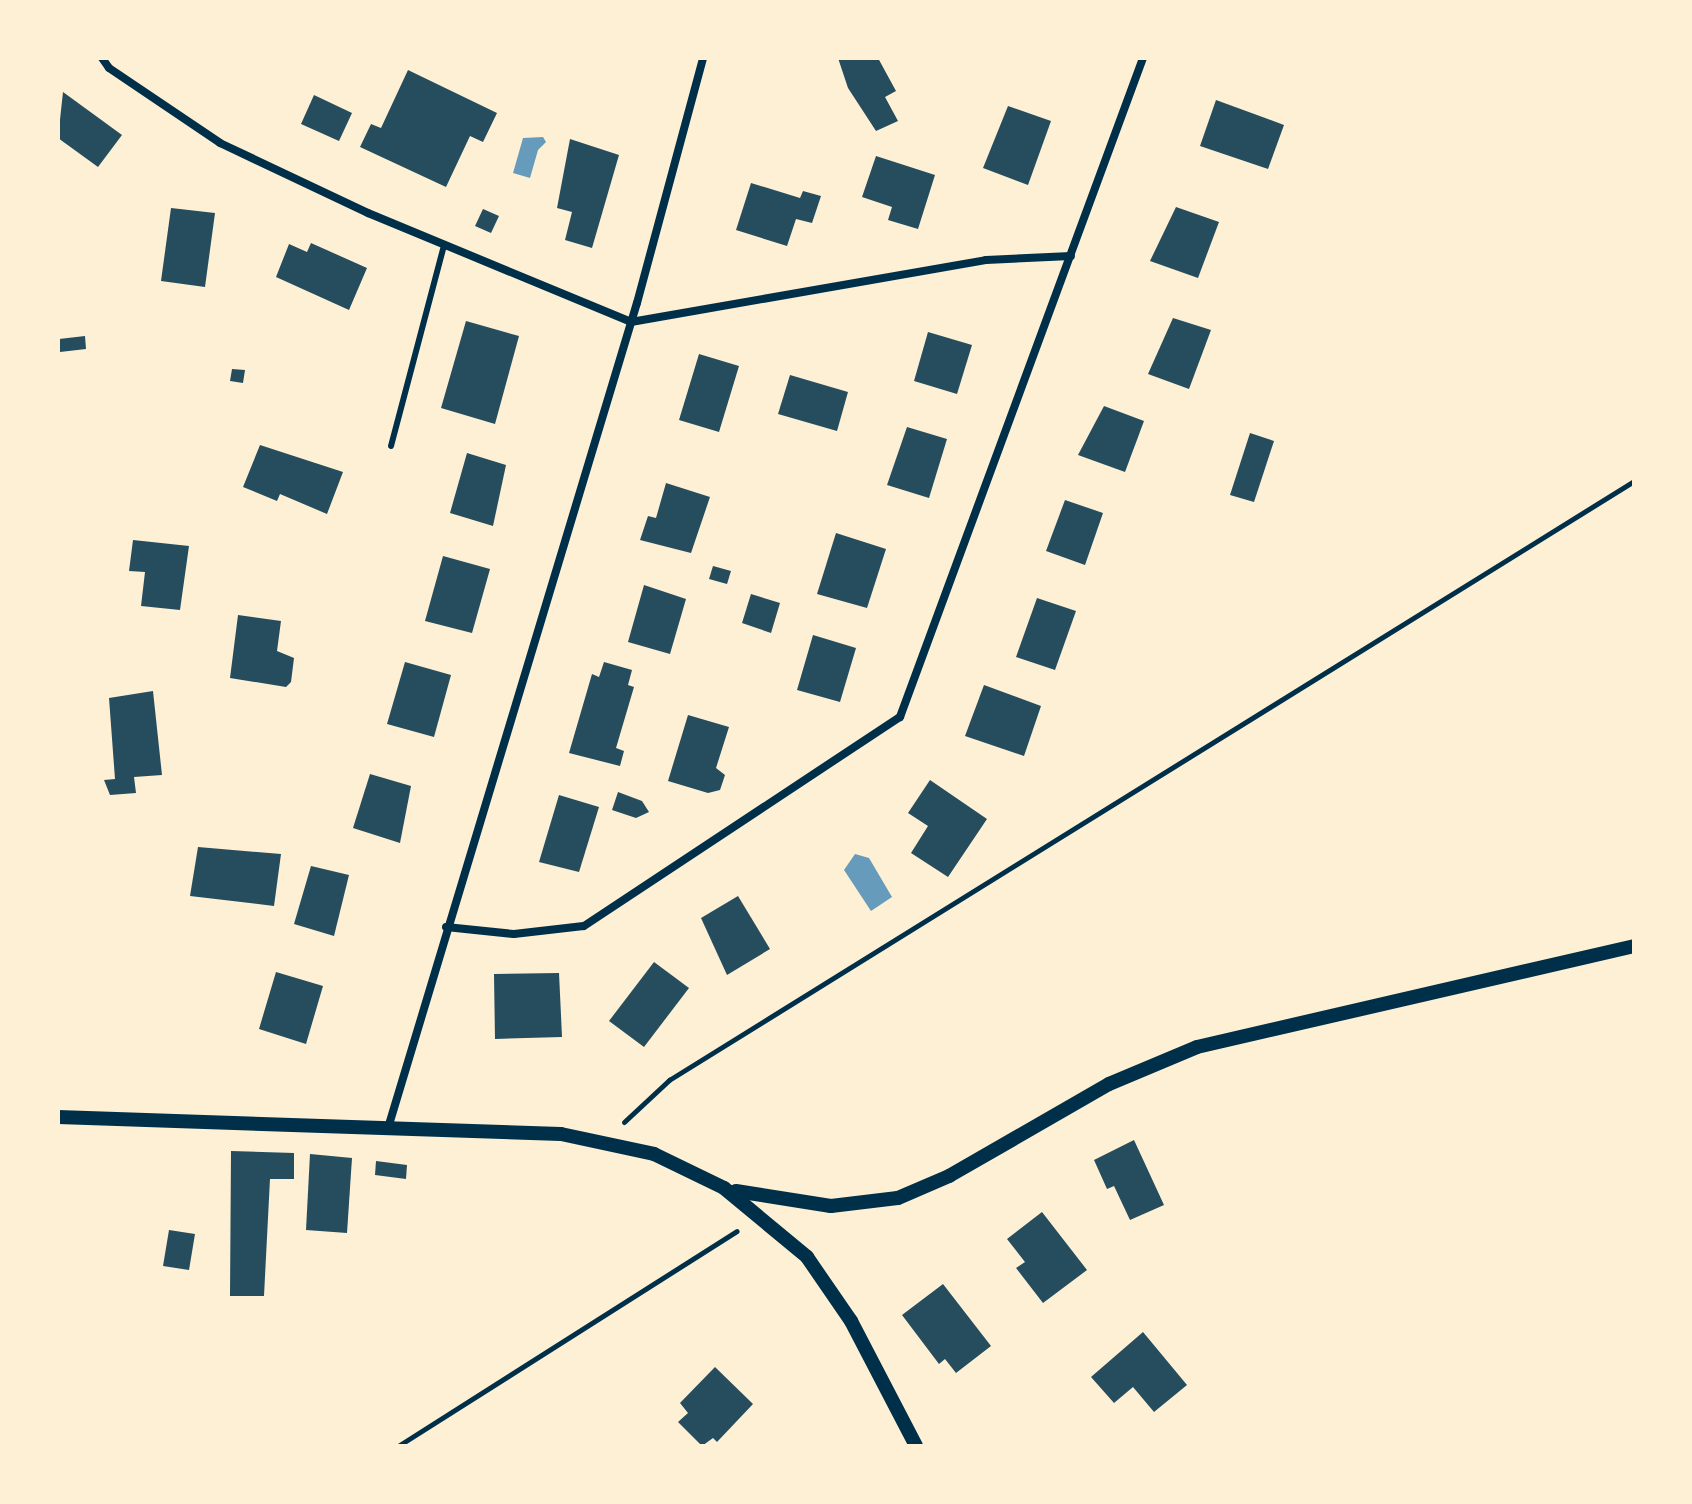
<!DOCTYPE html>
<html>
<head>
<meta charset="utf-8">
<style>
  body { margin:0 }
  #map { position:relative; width:1692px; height:1504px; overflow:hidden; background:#fdf0d5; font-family:"Crimson Pro",serif }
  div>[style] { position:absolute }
  .water>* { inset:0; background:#669bbc }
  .building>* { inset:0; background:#264d5e }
  .path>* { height:5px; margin:-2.5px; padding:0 2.5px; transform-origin:2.5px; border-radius:2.5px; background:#003049 }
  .service>* { height:6px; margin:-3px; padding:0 3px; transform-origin:3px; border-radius:3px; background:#003049 }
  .minor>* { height:8px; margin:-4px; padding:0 4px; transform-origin:4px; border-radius:4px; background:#003049 }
  .tertiary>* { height:14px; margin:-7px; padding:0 7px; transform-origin:7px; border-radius:7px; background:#003049 }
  span { translate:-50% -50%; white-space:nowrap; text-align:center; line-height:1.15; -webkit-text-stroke:7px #fdf0d5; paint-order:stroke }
  .frame { position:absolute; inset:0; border:60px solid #fdf0d5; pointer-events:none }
</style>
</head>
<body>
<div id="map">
  <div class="water">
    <div style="clip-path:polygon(523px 138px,543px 137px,546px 142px,538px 150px,530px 178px,513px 173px)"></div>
    <div style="clip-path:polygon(855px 854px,869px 858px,892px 897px,871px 911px,844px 870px)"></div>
  </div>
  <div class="building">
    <div style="clip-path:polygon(838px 58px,878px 58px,896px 91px,885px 97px,898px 121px,876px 131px,848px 88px)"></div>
    <div style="clip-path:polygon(408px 70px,497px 113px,483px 142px,470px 136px,446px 187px,360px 147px,371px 124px,381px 128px)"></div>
    <div style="clip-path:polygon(63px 92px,122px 135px,98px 167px,58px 138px)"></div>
    <div style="clip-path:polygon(314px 95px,352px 113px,339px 141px,301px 124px)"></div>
    <div style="clip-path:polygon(1216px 100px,1284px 125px,1268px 169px,1200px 146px)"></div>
    <div style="clip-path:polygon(1008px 106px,1051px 121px,1028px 185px,983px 168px)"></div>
    <div style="clip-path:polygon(570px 139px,619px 155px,592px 248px,565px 240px,572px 212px,557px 208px)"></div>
    <div style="clip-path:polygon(876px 156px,935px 175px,918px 229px,888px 220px,892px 207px,862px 197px)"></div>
    <div style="clip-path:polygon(751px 183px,800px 198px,803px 191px,821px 196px,812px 223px,796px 219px,787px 246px,736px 230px)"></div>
    <div style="clip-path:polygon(1176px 207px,1219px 222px,1198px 278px,1150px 261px)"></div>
    <div style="clip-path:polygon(171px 208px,215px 213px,205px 287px,161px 281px)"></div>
    <div style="clip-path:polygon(483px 209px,499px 216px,491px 233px,475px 226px)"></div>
    <div style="clip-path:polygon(311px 243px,367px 268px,349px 310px,276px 277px,289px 244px,307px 252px)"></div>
    <div style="clip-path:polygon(1173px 318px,1211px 330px,1189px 389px,1148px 374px)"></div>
    <div style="clip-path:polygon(466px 321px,519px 336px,495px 424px,441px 408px)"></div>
    <div style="clip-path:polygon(928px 332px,972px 345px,957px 394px,914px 381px)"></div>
    <div style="clip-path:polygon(85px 336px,86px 349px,60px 352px,59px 339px)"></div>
    <div style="clip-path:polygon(699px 354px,739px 366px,719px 432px,679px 420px)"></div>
    <div style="clip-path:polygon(232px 369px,245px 370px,243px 383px,230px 381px)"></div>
    <div style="clip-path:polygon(790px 375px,848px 392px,837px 431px,778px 414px)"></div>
    <div style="clip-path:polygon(1104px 406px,1144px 421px,1125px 472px,1078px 455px)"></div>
    <div style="clip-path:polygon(907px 427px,947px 439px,929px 498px,887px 485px)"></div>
    <div style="clip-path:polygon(1250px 433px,1274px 441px,1254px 502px,1230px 495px)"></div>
    <div style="clip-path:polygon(260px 445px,343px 472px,327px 514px,280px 494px,277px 501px,243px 487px)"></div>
    <div style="clip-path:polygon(467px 453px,506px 465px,493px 526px,450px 513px)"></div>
    <div style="clip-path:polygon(666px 483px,710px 497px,691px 553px,640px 540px,648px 516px,656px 518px)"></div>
    <div style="clip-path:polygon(1065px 500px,1103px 513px,1085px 565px,1046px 551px)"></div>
    <div style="clip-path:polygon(836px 533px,886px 549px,867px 608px,817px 594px)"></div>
    <div style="clip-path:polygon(133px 540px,189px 546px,180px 610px,141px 606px,145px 572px,129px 571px)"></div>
    <div style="clip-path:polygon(443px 556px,490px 569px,472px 633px,425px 621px)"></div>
    <div style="clip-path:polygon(713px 566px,731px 571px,727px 584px,709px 579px)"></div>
    <div style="clip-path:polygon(644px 585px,686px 599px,670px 654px,628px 642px)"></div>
    <div style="clip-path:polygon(751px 594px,780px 603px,771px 633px,742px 623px)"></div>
    <div style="clip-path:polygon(1037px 598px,1076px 611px,1055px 670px,1016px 657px)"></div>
    <div style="clip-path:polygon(238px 615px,281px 621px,277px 651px,294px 658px,291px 682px,286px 687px,230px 678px)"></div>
    <div style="clip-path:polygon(813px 635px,856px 648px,840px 702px,797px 690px)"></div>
    <div style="clip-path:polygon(405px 662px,451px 675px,434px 737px,387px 724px)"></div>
    <div style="clip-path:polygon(604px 662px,632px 670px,628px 685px,634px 687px,616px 748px,624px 751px,620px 766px,569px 753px,592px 674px,599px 677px)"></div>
    <div style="clip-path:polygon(984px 685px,1041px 706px,1024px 756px,965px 736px)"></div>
    <div style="clip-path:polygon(153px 691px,162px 775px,134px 777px,136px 793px,110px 795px,104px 780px,115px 779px,109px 698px)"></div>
    <div style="clip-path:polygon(688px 715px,729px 727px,716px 768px,725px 775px,720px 790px,708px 793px,668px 781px)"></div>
    <div style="clip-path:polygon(370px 774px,411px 786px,400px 843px,353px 828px)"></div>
    <div style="clip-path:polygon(930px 780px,987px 819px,948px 877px,911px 853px,928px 826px,908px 813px)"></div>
    <div style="clip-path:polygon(618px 792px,642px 801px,649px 812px,636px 818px,612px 810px)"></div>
    <div style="clip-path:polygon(559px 795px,599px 807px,579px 872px,539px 862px)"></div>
    <div style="clip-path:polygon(198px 847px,281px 854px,274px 906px,190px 896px)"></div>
    <div style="clip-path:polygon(311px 866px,349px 875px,334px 936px,294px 924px)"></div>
    <div style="clip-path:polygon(738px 896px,770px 949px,727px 975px,701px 918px)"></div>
    <div style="clip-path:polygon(654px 962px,689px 988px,644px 1047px,609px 1021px)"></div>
    <div style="clip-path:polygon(276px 972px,323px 986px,306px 1044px,259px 1029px)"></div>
    <div style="clip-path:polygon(559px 973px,562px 1037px,495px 1039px,494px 974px)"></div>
    <div style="clip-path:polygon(1134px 1140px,1164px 1205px,1130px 1220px,1114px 1186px,1107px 1189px,1094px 1160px)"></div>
    <div style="clip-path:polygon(231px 1151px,294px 1153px,294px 1179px,270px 1179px,264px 1296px,230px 1296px)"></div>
    <div style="clip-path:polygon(310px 1154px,352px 1158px,347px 1233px,306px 1230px)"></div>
    <div style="clip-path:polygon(376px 1161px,407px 1165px,406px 1179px,375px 1175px)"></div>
    <div style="clip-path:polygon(1042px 1212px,1087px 1270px,1043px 1303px,1016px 1268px,1025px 1262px,1007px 1239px)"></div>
    <div style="clip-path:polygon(169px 1230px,195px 1234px,189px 1270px,163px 1266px)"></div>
    <div style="clip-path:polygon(943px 1284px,991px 1346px,956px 1373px,945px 1359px,939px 1364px,902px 1315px)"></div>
    <div style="clip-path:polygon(1143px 1332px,1187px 1385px,1154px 1412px,1133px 1387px,1114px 1403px,1091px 1377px)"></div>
    <div style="clip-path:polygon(715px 1367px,753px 1404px,717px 1442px,713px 1438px,702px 1446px,678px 1422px,688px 1413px,680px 1403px)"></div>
  </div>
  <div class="path">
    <div style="left:624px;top:1122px;width:62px;rotate:-43deg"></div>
    <div style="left:669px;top:1080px;width:1136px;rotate:-31.83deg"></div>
    <div style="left:398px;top:1446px;width:401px;rotate:-32.4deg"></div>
  </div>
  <div class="service">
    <div style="left:391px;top:446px;width:208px;rotate:-75.2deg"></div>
  </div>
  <div class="minor">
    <div style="left:102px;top:58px;width:12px;rotate:55deg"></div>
    <div style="left:109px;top:68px;width:134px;rotate:34deg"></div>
    <div style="left:220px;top:143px;width:164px;rotate:25.3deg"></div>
    <div style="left:368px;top:213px;width:285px;rotate:22.5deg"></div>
    <div style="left:631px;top:322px;width:360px;rotate:-9.9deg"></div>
    <div style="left:986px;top:260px;width:85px;rotate:-2.7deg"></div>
    <div style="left:446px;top:927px;width:68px;rotate:5.9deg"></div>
    <div style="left:514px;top:934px;width:70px;rotate:-6.5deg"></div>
    <div style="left:584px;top:926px;width:379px;rotate:-33.5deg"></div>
    <div style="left:900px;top:717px;width:702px;rotate:-69.76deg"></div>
    <div style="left:388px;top:1128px;width:862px;rotate:-73.21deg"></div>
    <div style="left:637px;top:303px;width:254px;rotate:-74.9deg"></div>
  </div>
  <div class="tertiary">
    <div style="left:58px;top:1117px;width:503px;rotate:1.94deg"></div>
    <div style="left:561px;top:1134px;width:95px;rotate:12.1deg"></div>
    <div style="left:654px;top:1154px;width:78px;rotate:25.9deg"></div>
    <div style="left:724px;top:1188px;width:108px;rotate:39.7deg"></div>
    <div style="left:807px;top:1257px;width:78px;rotate:55.5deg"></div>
    <div style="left:851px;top:1321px;width:141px;rotate:62.5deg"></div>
    <div style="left:736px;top:1191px;width:96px;rotate:9deg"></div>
    <div style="left:831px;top:1206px;width:67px;rotate:-6.8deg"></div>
    <div style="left:898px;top:1198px;width:56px;rotate:-23.3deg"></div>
    <div style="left:949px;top:1176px;width:185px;rotate:-29.9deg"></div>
    <div style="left:1109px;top:1084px;width:95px;rotate:-22.8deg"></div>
    <div style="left:1197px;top:1047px;width:449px;rotate:-13deg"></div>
  </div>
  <div class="frame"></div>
</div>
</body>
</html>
